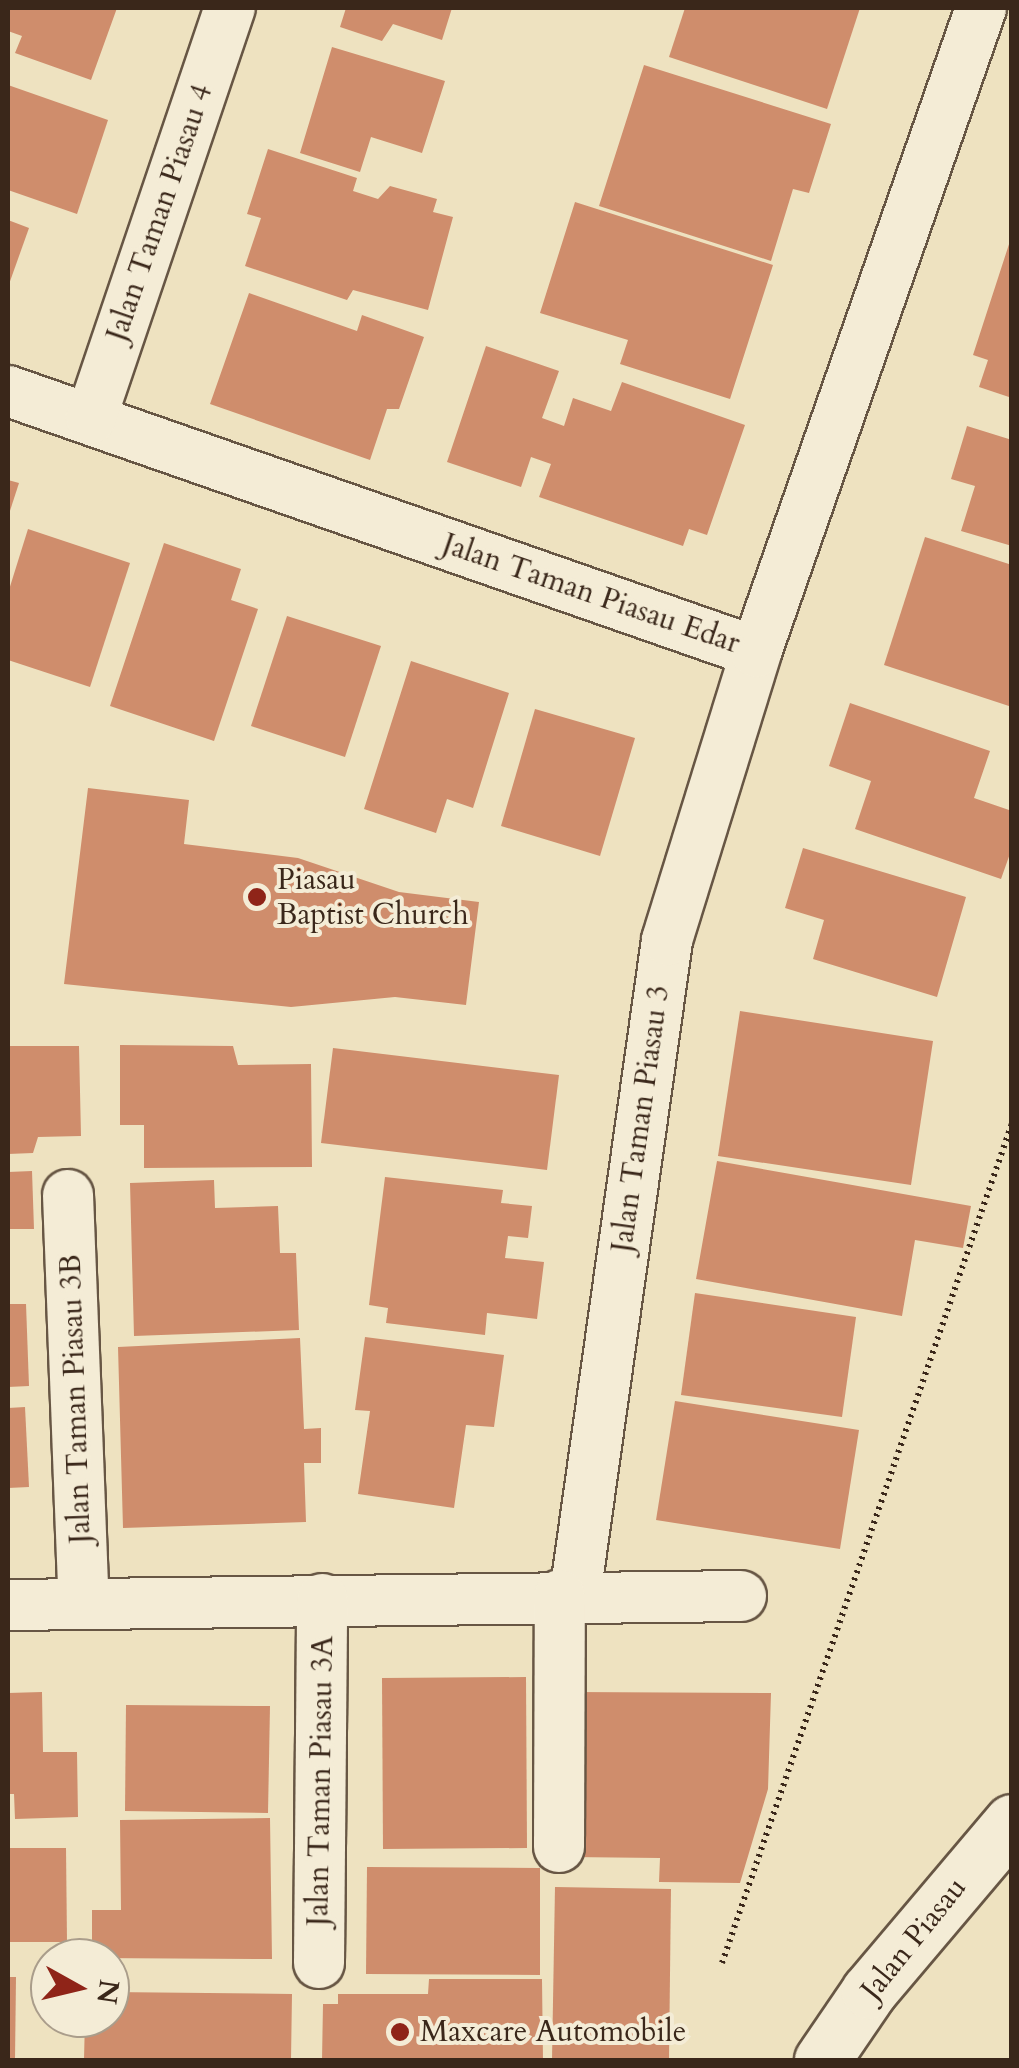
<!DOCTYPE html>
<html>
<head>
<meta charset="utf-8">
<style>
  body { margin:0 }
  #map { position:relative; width:1019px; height:2068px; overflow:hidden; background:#eee2c0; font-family:Cardo,serif }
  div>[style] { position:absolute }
  .building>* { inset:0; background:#cf8d6c }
  .path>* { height:6px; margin-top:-3px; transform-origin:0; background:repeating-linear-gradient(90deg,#3a271a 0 2.5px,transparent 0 7.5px) }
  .roads { filter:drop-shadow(2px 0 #675644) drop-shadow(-2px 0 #675644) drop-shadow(0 2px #675644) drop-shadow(0 -2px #675644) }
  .street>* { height:50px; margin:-25px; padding:0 25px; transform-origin:25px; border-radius:25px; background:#f4ecd6 }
  .secondary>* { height:55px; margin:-27.5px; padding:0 27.5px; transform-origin:27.5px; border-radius:27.5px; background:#f4ecd6 }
  .dots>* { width:28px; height:28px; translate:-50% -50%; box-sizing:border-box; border:5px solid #f4ecd6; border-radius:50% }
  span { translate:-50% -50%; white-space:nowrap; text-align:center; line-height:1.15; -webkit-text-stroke:8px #f4ecd6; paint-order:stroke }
  .street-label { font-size:30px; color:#3a271a }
  .poi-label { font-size:30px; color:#3a271a }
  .left { translate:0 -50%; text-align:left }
  .frame { position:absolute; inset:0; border:10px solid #3a271a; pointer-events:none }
  .north { position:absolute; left:30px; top:1938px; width:100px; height:100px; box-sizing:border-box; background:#f4ecd6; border:2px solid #aa9d8b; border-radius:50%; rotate:98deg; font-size:28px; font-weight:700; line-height:40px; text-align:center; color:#3a271a }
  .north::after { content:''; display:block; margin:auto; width:35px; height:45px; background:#8f2418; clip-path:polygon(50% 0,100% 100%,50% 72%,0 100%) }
</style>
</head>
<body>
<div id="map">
  <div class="building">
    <div style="clip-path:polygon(8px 8px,117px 8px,91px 80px,15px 53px,22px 36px,8px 31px)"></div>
    <div style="clip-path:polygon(346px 8px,452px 8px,442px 40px,393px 24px,382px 41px,340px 27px)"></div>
    <div style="clip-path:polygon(685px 8px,860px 8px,827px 109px,669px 57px)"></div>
    <div style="clip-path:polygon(332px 47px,445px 81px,422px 153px,371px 137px,360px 172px,300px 153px)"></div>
    <div style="clip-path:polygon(644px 65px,831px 124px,809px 193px,793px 189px,771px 261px,599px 206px)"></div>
    <div style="clip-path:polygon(8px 85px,108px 120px,77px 214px,8px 190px)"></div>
    <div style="clip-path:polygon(268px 149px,357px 178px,353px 191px,378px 199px,390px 186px,437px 199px,433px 212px,453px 217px,428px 310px,353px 290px,347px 300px,245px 266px,261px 218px,247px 214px)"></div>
    <div style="clip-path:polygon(575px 202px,773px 265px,730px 399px,620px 364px,628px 340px,540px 313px)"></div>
    <div style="clip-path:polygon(8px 220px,29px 228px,8px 287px)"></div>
    <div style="clip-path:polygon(1011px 238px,1012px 238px,1012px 398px,979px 387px,988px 360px,973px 355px)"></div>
    <div style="clip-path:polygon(249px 293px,357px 331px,362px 315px,424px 337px,399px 409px,387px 409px,370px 460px,210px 404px)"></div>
    <div style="clip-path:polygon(486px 346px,559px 371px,542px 418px,564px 426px,573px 398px,611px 411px,622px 382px,745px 425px,707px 535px,689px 529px,683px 546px,539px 497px,551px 464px,531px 457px,521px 487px,447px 462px)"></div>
    <div style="clip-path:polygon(967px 426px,1012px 440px,1012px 546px,961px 531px,975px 486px,951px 479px)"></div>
    <div style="clip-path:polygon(8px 480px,19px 483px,8px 517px)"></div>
    <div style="clip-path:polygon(28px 529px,130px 563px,90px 687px,8px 660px,8px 593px)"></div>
    <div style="clip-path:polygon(925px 537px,1012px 565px,1012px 707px,884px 665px)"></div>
    <div style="clip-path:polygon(164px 543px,241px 569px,231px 600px,258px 609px,214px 741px,110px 706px)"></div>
    <div style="clip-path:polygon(287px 616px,381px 646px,345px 757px,251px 726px)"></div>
    <div style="clip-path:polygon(411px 661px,509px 693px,473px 808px,447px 799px,436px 833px,364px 809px)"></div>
    <div style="clip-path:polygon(850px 703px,990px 751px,974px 798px,1012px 811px,1012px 848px,1001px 879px,855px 829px,871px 781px,829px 766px)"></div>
    <div style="clip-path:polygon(535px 709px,635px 738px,600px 856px,501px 826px)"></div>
    <div style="clip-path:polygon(88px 788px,189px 800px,184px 844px,298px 858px,399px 892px,479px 902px,466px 1005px,395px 997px,291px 1007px,64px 984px)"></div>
    <div style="clip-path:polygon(803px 848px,966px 897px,937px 997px,813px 959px,824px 920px,785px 908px)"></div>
    <div style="clip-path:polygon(740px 1011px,933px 1041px,911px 1185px,718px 1156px)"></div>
    <div style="clip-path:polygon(120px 1045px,233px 1046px,238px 1065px,311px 1064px,312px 1167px,144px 1168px,144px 1125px,120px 1125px)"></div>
    <div style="clip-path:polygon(8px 1046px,79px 1046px,81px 1136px,38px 1137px,33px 1153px,8px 1154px)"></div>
    <div style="clip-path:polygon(333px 1048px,559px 1075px,547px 1170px,321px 1143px)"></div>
    <div style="clip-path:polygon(717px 1161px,971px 1206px,963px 1248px,915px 1240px,902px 1316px,696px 1279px)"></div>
    <div style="clip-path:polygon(32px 1171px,34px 1229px,8px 1229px,8px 1172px)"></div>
    <div style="clip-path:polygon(385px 1177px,503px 1190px,501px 1203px,532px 1206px,528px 1238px,508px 1236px,505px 1258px,544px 1262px,537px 1319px,487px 1313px,485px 1335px,386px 1323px,388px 1308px,369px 1305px)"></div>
    <div style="clip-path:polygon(214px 1180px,215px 1208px,278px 1206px,280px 1253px,296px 1253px,299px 1330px,134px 1336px,130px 1183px)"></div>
    <div style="clip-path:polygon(695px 1293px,856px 1317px,842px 1417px,681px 1395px)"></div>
    <div style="clip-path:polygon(8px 1304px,26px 1304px,29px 1386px,8px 1387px)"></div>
    <div style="clip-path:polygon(365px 1337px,504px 1355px,494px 1427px,466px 1425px,454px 1508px,358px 1494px,370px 1411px,355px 1410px)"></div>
    <div style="clip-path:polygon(300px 1338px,304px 1429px,321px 1428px,321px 1463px,304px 1463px,306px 1522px,123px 1528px,118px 1347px)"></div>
    <div style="clip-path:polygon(675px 1401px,859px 1430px,840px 1549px,656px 1520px)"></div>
    <div style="clip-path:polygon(25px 1407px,29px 1487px,8px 1488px,8px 1408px)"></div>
    <div style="clip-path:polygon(526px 1677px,527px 1848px,383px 1849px,382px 1678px)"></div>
    <div style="clip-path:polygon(42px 1692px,43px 1752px,77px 1752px,78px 1817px,15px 1819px,14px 1794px,8px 1794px,8px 1693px)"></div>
    <div style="clip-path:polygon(572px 1692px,771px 1693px,768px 1789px,740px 1883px,659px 1882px,660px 1858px,570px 1857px)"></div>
    <div style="clip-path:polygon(126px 1705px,270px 1706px,268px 1813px,125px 1811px)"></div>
    <div style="clip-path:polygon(270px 1818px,272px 1959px,92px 1958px,92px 1910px,121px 1910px,120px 1820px)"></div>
    <div style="clip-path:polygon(8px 1848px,66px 1848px,67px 1942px,8px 1942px)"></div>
    <div style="clip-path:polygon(367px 1867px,540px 1868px,540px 1975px,366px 1974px)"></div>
    <div style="clip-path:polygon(555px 1887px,671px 1889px,669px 2060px,552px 2060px)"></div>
    <div style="clip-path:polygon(8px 1977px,16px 1977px,15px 2060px,8px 2060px)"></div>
    <div style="clip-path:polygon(429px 1979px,542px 1979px,543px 2060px,322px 2060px,323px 2004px,338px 2004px,338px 1994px,428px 1994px)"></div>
    <div style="clip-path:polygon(110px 1992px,292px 1994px,291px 2060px,84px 2060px,85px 2018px,110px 2018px)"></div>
  </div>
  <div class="path">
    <div style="left:722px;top:1963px;width:889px;rotate:-70.95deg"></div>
  </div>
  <div class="roads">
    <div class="street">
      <div style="left:8px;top:391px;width:792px;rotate:19.24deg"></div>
      <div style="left:91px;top:418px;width:433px;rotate:-71.3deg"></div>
      <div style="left:68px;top:1195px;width:408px;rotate:87.8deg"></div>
      <div style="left:575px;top:1595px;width:661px;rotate:-82deg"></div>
      <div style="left:667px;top:940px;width:301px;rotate:-72.8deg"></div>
      <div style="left:756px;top:652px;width:682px;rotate:-70.74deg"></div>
      <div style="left:8px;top:1605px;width:733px;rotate:-0.7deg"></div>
      <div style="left:559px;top:1847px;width:252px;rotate:-89.8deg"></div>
      <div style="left:319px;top:1963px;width:364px;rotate:-89.5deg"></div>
    </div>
    <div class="secondary">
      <div style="left:822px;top:2060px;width:83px;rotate:-55.7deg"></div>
      <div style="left:869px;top:1991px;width:221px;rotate:-49.8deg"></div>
    </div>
  </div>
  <div class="dots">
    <div style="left:257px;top:897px;background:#8f2418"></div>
    <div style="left:400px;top:2032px;background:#8f2418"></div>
  </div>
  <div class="street-label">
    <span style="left:160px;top:213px;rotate:-71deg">Jalan Taman Piasau 4</span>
    <span style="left:591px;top:594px;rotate:19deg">Jalan Taman Piasau Edar</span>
    <span style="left:641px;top:1119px;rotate:-82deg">Jalan Taman Piasau 3</span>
    <span style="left:76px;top:1399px;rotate:-92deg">Jalan Taman Piasau 3B</span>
    <span style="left:321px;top:1781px;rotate:-89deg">Jalan Taman Piasau 3A</span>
    <span style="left:914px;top:1939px;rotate:-51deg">Jalan Piasau</span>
  </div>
  <div class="poi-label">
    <span class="left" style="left:277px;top:897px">Piasau<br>Baptist Church</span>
    <span class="left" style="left:420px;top:2032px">Maxcare Automobile</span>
  </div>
  <div class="frame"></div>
  <div class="north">N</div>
</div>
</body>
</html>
